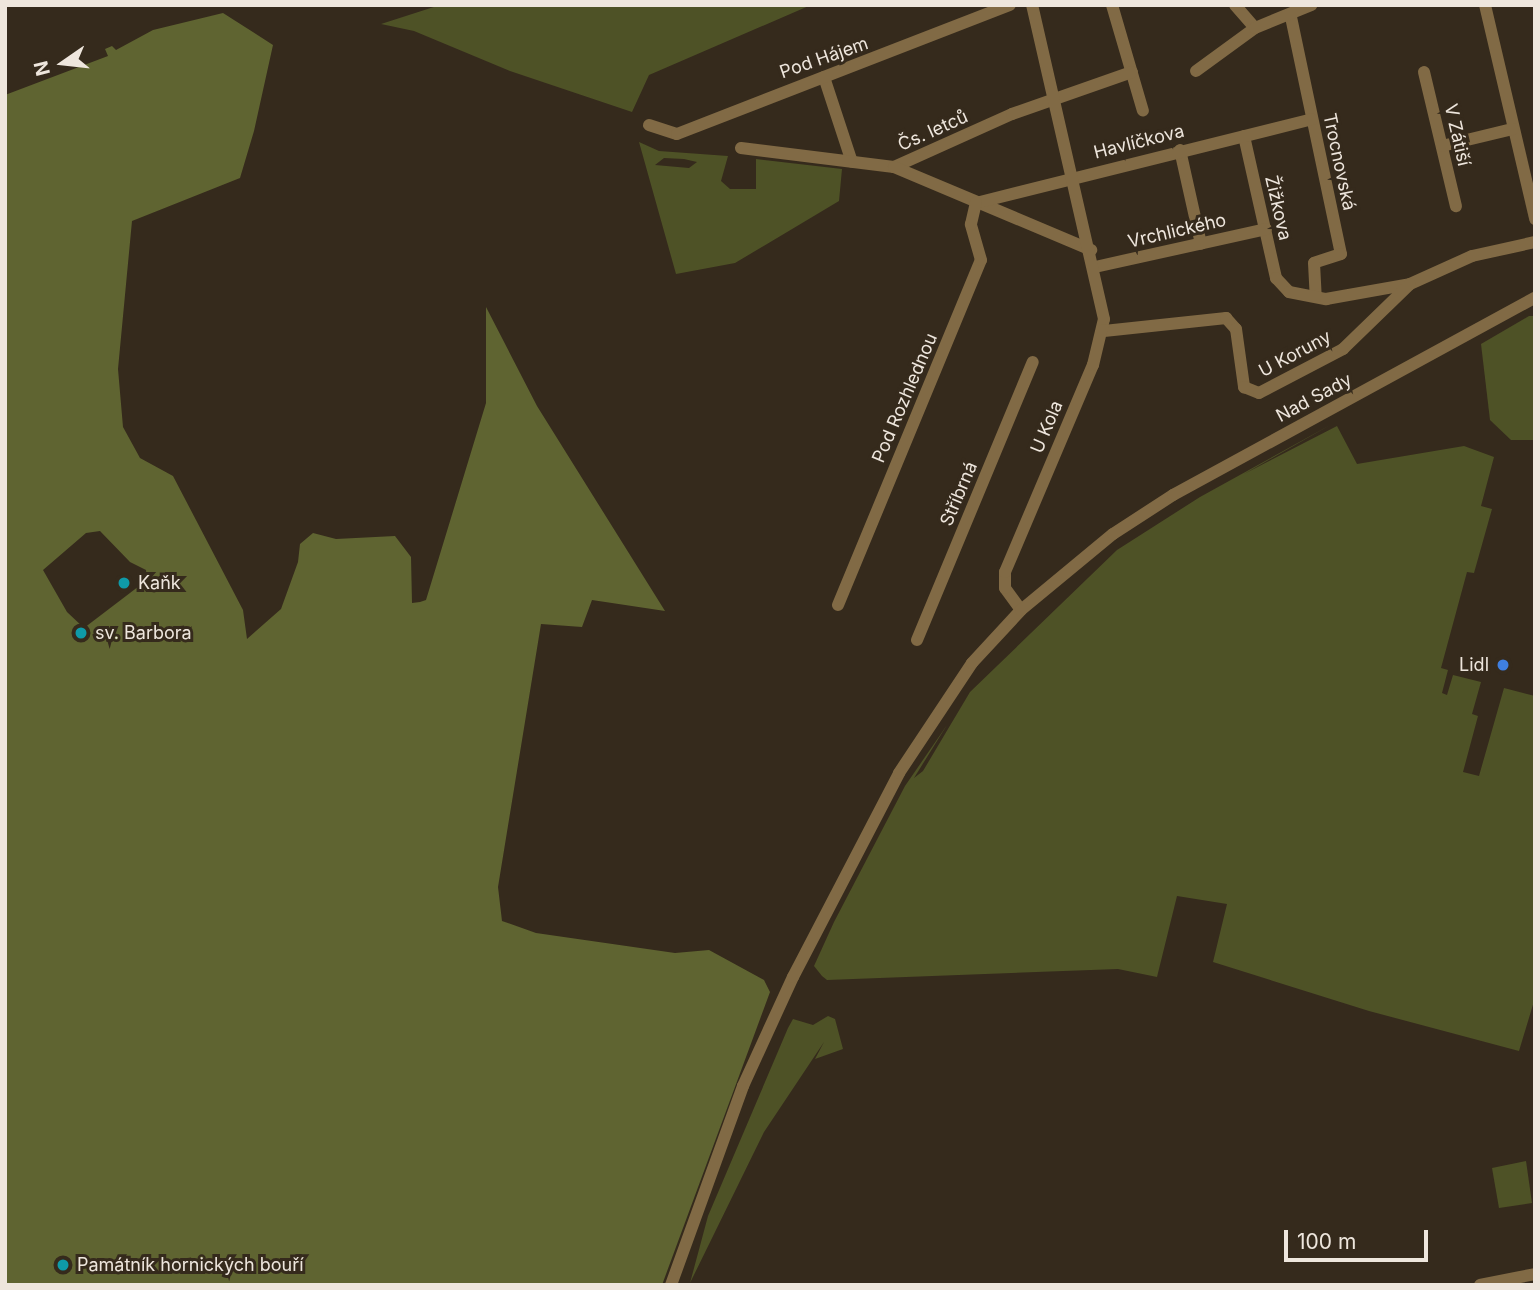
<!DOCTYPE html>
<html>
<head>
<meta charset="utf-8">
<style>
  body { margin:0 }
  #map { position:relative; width:1540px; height:1290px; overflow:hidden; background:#352a1c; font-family:Inter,sans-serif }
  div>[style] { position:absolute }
  .green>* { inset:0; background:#4e5226 }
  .forest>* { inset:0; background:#5f6431 }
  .minor>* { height:12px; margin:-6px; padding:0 6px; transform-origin:6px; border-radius:6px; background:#816a45 }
  .dots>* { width:19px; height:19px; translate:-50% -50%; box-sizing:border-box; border:4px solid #352a1c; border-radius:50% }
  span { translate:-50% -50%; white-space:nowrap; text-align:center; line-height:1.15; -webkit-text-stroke:6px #352a1c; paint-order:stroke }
  .street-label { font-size:18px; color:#eee6dd }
  .poi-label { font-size:18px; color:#eee6dd }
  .left { translate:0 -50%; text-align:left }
  .right { translate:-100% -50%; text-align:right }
  .frame { position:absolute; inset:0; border:7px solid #eee6dd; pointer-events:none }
  .north { position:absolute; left:28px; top:28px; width:70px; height:70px; -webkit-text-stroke:5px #352a1c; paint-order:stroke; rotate:256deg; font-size:19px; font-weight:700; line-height:28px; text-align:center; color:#eee6dd }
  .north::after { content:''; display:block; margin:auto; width:24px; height:32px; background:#eee6dd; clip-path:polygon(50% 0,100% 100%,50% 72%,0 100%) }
  .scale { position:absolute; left:1284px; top:1230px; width:144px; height:32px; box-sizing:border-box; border:4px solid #eee6dd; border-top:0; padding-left:9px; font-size:21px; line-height:24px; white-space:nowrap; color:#eee6dd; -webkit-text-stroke:5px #352a1c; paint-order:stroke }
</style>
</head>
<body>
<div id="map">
  <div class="green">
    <div style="clip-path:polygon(440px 5px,811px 5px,649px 75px,632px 112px,510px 71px,414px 31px,381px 24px)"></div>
    <div style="clip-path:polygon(evenodd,639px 142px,659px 151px,728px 156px,721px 181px,730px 189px,756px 189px,756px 159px,842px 169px,839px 201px,735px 263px,676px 274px,639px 142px,664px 158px,684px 159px,697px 162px,689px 168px,655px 165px,664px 158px)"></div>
    <div style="clip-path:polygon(1529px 316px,1535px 316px,1535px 440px,1511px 440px,1490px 420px,1481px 344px)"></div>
    <div style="clip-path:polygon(1332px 424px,1244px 474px,1337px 426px,1357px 464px,1464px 446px,1494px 457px,1481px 506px,1492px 509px,1474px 573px,1467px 572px,1441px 668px,1448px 670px,1442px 693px,1447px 695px,1453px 675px,1481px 682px,1472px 714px,1478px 716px,1463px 772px,1479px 776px,1504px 688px,1535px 696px,1535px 998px,1519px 1051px,1369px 1011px,1213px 962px,1227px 904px,1177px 896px,1157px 977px,1118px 969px,827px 980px,822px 976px,814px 966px,834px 922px,905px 786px,947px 725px,914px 778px,923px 771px,970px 692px,1117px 550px,1200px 497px)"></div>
    <div style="clip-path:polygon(828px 1016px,835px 1019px,843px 1049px,815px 1059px,824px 1042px,764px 1132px,690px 1283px,708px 1216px,788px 1028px,793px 1019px,813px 1025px)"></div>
    <div style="clip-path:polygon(1526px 1161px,1532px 1203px,1499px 1208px,1492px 1168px)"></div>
  </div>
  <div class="forest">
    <div style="clip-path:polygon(evenodd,223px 13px,273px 45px,254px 131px,240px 178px,132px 221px,118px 369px,123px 427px,140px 458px,173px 476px,243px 610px,247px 639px,281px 609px,298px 562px,300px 544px,313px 533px,336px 539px,395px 536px,411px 557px,412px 603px,420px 602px,426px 600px,486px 403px,486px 307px,537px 406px,665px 611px,592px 600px,582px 627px,541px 624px,498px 887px,502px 921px,536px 933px,675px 953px,709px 950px,764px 980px,770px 992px,662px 1285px,5px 1285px,5px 95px,108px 56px,105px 49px,112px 46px,116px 50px,153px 30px,223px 13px,100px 531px,130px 562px,146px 570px,147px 580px,84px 628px,67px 612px,43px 570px,86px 533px,100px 531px)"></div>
  </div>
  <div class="minor">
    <div style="left:1112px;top:5px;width:110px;rotate:73.7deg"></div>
    <div style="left:1235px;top:5px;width:30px;rotate:49deg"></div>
    <div style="left:1485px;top:5px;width:220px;rotate:76.8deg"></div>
    <div style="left:1291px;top:17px;width:242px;rotate:78.1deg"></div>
    <div style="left:1341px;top:254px;width:28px;rotate:162deg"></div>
    <div style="left:1314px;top:263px;width:33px;rotate:87deg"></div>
    <div style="left:1196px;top:71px;width:73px;rotate:-36.1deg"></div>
    <div style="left:1255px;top:28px;width:61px;rotate:-22.3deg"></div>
    <div style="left:1424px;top:72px;width:138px;rotate:76.6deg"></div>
    <div style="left:824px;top:77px;width:89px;rotate:71.8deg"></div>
    <div style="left:649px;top:125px;width:29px;rotate:18deg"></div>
    <div style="left:677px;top:134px;width:357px;rotate:-21.2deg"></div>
    <div style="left:1244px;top:136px;width:146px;rotate:77.3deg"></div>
    <div style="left:1276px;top:278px;width:19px;rotate:47deg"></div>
    <div style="left:1289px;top:292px;width:38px;rotate:11deg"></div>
    <div style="left:1326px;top:299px;width:85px;rotate:-10.1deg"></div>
    <div style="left:1410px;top:284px;width:68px;rotate:-24.3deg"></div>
    <div style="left:1472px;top:256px;width:65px;rotate:-12.5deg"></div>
    <div style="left:1442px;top:146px;width:73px;rotate:-13.5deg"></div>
    <div style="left:741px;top:148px;width:154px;rotate:7.1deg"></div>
    <div style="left:894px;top:167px;width:129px;rotate:-24.2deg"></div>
    <div style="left:1012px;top:114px;width:127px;rotate:-19.3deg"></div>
    <div style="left:1180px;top:150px;width:96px;rotate:77.4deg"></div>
    <div style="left:894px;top:167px;width:214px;rotate:22.8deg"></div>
    <div style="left:976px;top:203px;width:346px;rotate:-14deg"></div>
    <div style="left:1095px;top:267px;width:175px;rotate:-12.5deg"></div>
    <div style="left:1104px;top:331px;width:123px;rotate:-6.1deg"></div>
    <div style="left:1226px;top:318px;width:15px;rotate:48deg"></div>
    <div style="left:1236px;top:329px;width:59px;rotate:82.1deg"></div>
    <div style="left:1244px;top:387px;width:16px;rotate:22deg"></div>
    <div style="left:1259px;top:393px;width:95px;rotate:-27.6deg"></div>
    <div style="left:1343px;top:349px;width:93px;rotate:-44.1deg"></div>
    <div style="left:838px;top:605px;width:373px;rotate:-67.5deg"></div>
    <div style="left:981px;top:260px;width:37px;rotate:-106deg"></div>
    <div style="left:971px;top:224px;width:22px;rotate:-77deg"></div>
    <div style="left:1021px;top:610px;width:27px;rotate:-126deg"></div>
    <div style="left:1005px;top:588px;width:16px;rotate:-90deg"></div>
    <div style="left:1005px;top:572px;width:225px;rotate:-67deg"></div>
    <div style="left:1093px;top:365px;width:47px;rotate:-76.6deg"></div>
    <div style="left:1104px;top:319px;width:322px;rotate:-102.9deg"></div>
    <div style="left:917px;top:640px;width:301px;rotate:-67.4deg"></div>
    <div style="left:671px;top:1285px;width:212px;rotate:-70.1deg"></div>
    <div style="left:743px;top:1086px;width:120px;rotate:-65.4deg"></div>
    <div style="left:793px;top:977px;width:230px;rotate:-62.5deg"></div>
    <div style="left:899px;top:773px;width:132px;rotate:-56.4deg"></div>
    <div style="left:972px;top:663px;width:72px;rotate:-47.2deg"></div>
    <div style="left:1021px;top:610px;width:119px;rotate:-39.6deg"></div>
    <div style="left:1113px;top:534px;width:72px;rotate:-33deg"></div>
    <div style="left:1173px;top:495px;width:412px;rotate:-28.6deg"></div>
    <div style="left:1480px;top:1285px;width:56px;rotate:-11.3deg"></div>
  </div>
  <div class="dots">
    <div style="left:124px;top:583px;background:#0f9aa8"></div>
    <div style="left:81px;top:633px;background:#0f9aa8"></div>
    <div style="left:1503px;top:665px;background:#3f7fe0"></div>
    <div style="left:63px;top:1265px;background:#0f9aa8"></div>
  </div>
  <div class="street-label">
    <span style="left:824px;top:58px;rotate:-19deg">Pod Hájem</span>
    <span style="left:933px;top:131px;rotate:-24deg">Čs. letců</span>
    <span style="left:1457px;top:135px;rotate:77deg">V Zátiší</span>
    <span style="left:1139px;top:142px;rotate:-14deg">Havlíčkova</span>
    <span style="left:1339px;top:162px;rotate:78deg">Trocnovská</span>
    <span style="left:1278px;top:208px;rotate:77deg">Žižkova</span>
    <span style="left:1177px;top:231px;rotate:-13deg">Vrchlického</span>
    <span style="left:1295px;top:354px;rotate:-28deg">U Koruny</span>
    <span style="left:905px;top:398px;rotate:-67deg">Pod Rozhlednou</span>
    <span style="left:1314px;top:398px;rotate:-28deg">Nad Sady</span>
    <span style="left:1047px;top:427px;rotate:-67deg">U Kola</span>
    <span style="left:959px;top:494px;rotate:-67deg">Stříbrná</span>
  </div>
  <div class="poi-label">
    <span class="left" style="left:138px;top:583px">Kaňk</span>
    <span class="left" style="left:95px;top:633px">sv. Barbora</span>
    <span class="right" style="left:1489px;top:665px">Lidl</span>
    <span class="left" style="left:77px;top:1265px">Památník hornických bouří</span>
  </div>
  <div class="frame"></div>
  <div class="north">N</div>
  <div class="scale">100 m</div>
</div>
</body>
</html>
